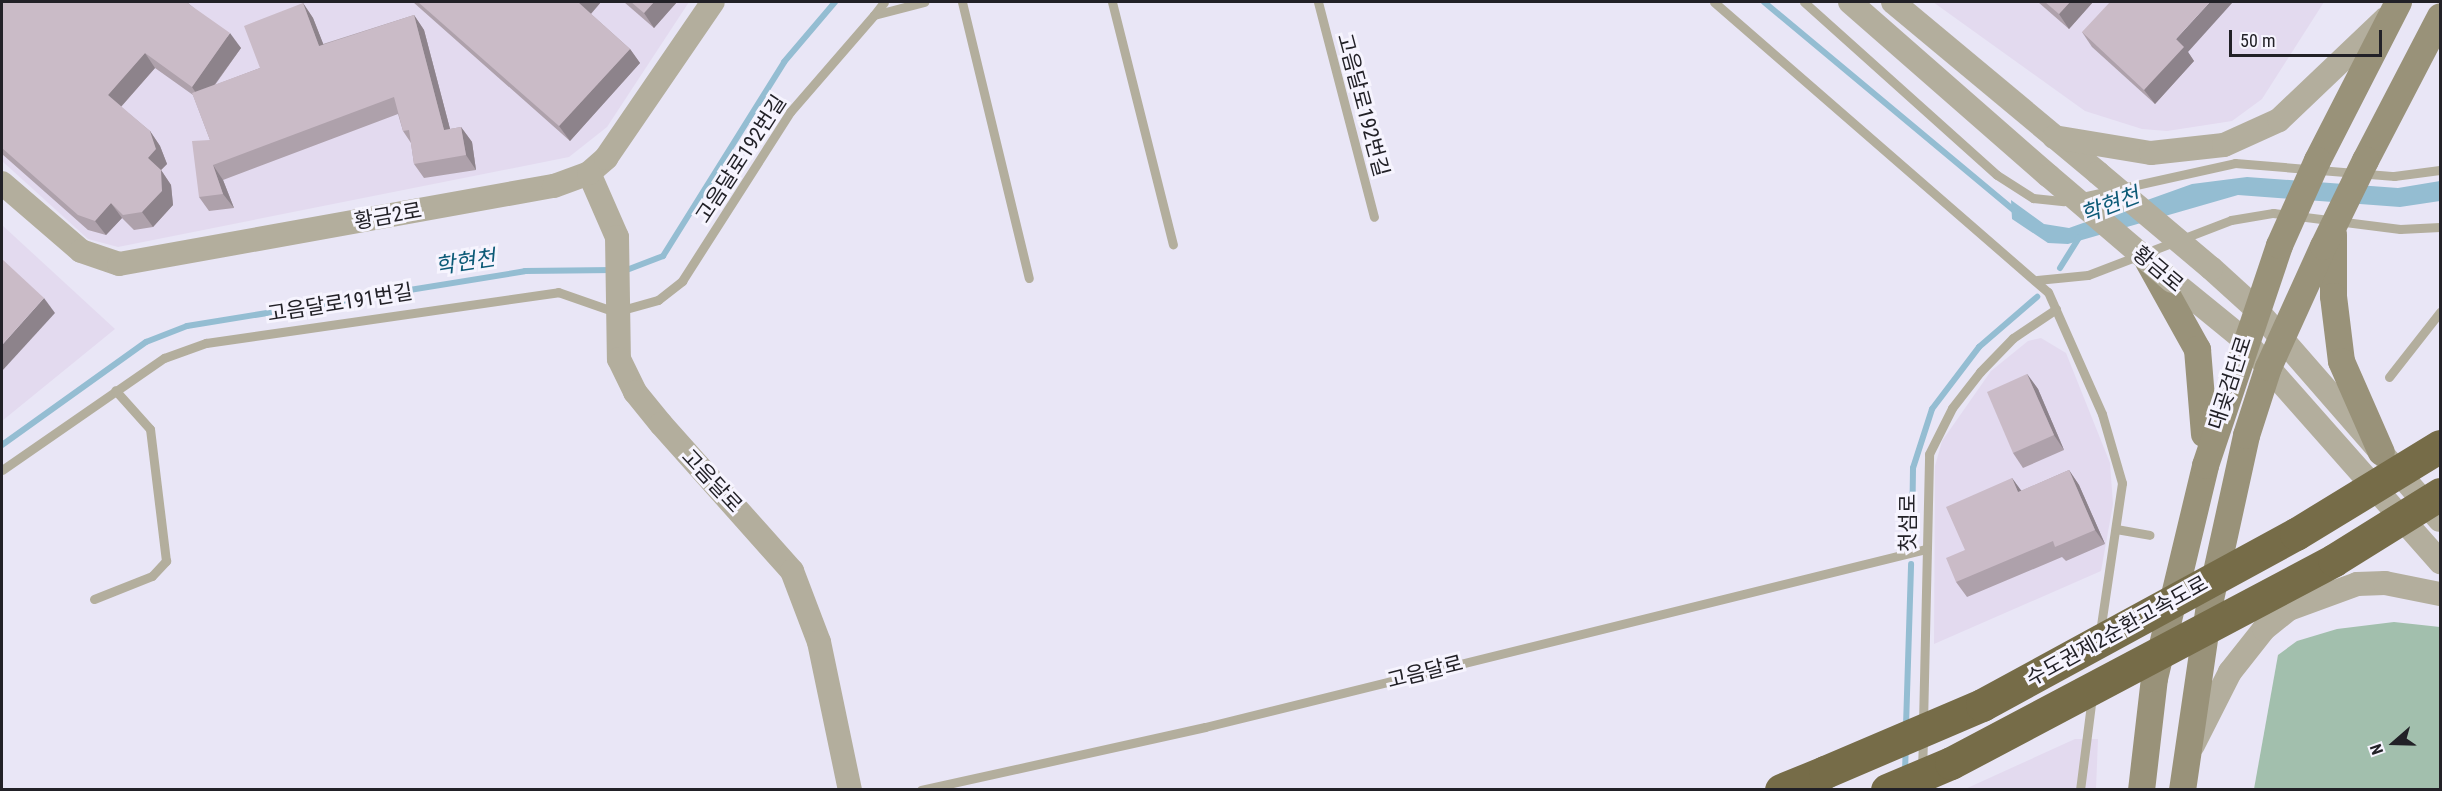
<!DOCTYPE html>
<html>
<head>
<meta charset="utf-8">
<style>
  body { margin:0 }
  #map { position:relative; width:2442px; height:791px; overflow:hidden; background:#e9e6f6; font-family:"Roboto Condensed","Noto Sans KR",sans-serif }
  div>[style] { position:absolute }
  .industrial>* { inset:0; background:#e3daef }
  .green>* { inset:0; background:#a2bfad }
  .water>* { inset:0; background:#94bdd2 }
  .stream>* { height:6px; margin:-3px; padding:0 3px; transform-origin:3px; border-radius:3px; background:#94bdd2 }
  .service>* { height:9px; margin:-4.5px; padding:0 4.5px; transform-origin:4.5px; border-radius:4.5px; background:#b3ae9d }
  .tertiary>* { height:24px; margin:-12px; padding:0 12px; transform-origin:12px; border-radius:12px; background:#b3ae9d }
  .secondary>* { height:27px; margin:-13.5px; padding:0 13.5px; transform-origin:13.5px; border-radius:13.5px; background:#999279 }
  .motorway>* { height:33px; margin:-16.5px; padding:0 16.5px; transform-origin:16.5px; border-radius:16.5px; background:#766c48 }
  .tertiary-bridge>* { height:24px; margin:-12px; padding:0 12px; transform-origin:12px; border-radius:12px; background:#b3ae9d }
  .secondary-bridge>* { height:27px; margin:-13.5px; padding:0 13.5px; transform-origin:13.5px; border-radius:13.5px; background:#999279 }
  .motorway-bridge>* { height:33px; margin:-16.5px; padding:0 16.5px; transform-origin:16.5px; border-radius:16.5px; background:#766c48 }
  .wall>* { inset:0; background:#aea1ab }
  .shaded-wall>* { inset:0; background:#8d838b }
  .building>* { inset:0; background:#cabbc7 }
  span { translate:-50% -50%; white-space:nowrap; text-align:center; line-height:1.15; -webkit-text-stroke:6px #f6f4fe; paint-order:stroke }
  .street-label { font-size:21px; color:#222127 }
  .water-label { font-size:22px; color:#0c5a77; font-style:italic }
  .frame { position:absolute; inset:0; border:3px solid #222127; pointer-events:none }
  .north { position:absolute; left:2364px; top:713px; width:60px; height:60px; -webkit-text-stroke:4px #f6f4fe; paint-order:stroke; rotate:250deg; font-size:16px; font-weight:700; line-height:24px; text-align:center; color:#222127 }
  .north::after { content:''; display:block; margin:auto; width:21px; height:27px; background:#222127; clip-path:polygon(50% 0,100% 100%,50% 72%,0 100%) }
  .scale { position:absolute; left:2229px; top:30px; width:153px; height:27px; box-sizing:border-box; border:3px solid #222127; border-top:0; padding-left:8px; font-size:18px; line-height:21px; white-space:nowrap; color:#222127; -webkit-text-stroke:4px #f6f4fe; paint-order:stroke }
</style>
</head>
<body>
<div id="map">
  <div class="industrial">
    <div style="clip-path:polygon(2px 2px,689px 2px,607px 127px,569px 157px,118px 247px,88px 239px,2px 161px)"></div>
    <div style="clip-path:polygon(1933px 2px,2324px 2px,2262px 99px,2232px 121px,2167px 131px,2142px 129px,2085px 111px)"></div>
    <div style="clip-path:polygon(2px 225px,115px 329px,2px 421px)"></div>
    <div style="clip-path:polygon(2041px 338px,2066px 353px,2110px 463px,2113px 504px,2101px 571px,1934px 644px,1935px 466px,1942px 441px,1991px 371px,2028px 341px)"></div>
    <div style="clip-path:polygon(2075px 739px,2098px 739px,2096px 789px,1963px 790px)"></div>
  </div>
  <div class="green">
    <div style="clip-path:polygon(2394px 622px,2440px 627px,2440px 789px,2254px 789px,2278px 655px,2297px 641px,2337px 629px)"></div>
  </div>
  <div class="water">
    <div style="clip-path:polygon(2247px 177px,2398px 188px,2440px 181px,2440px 201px,2400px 207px,2238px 195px,2068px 244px,2048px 243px,2012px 219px,2011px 200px,2044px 224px,2069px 228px,2192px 184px)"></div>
  </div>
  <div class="stream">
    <div style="left:1764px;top:2px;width:329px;rotate:39.8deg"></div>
    <div style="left:2060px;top:268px;width:36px;rotate:-58deg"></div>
    <div style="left:624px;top:271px;width:42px;rotate:-21deg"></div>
    <div style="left:663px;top:256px;width:229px;rotate:-58deg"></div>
    <div style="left:784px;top:62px;width:79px;rotate:-49.6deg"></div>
    <div style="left:2px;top:445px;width:177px;rotate:-35.6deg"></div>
    <div style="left:146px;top:342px;width:44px;rotate:-21.3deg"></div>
    <div style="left:187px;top:326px;width:342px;rotate:-9.2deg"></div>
    <div style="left:525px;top:271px;width:89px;rotate:-0.6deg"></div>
    <div style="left:1912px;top:540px;width:72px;rotate:-89.2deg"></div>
    <div style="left:1913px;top:468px;width:62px;rotate:-72.1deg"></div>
    <div style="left:1932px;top:409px;width:78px;rotate:-52.8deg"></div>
    <div style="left:1979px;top:347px;width:77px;rotate:-40.8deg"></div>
    <div style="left:1906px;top:726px;width:162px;rotate:-88.2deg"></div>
    <div style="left:1905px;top:771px;width:23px;rotate:-88deg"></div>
  </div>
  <div class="service">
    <div style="left:962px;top:2px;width:284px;rotate:76.4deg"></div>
    <div style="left:1112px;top:2px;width:250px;rotate:75.9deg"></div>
    <div style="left:1318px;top:2px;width:222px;rotate:75.4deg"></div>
    <div style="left:1714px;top:2px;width:442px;rotate:41deg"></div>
    <div style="left:2048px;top:292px;width:133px;rotate:66.1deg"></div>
    <div style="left:2102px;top:414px;width:72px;rotate:73.8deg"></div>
    <div style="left:2122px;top:483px;width:151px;rotate:98.4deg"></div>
    <div style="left:1804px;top:2px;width:259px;rotate:41.9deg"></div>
    <div style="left:1997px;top:175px;width:43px;rotate:32.6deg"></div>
    <div style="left:2033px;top:198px;width:31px;rotate:6deg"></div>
    <div style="left:2064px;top:201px;width:175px;rotate:-12.5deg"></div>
    <div style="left:2235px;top:163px;width:160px;rotate:4.7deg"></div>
    <div style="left:2394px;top:176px;width:46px;rotate:-7.4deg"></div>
    <div style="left:874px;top:15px;width:16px;rotate:-52deg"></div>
    <div style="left:2037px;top:280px;width:51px;rotate:-5.6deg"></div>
    <div style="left:2088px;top:275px;width:153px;rotate:-21deg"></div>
    <div style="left:2231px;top:220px;width:43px;rotate:-9.5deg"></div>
    <div style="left:2273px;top:213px;width:128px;rotate:7.2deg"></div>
    <div style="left:2400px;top:229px;width:40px;rotate:-2.9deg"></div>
    <div style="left:2389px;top:377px;width:83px;rotate:-51.9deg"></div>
    <div style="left:2px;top:470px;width:197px;rotate:-34.7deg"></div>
    <div style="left:164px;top:358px;width:45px;rotate:-19.7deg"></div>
    <div style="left:206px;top:343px;width:356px;rotate:-8.2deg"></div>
    <div style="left:558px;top:292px;width:60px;rotate:19.3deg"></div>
    <div style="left:615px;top:312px;width:45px;rotate:-15.6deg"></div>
    <div style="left:658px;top:300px;width:31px;rotate:-38deg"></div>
    <div style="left:682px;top:281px;width:201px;rotate:-57.4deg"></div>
    <div style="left:790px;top:112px;width:128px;rotate:-49.1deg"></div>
    <div style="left:874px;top:15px;width:52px;rotate:-14.6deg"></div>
    <div style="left:2116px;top:529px;width:34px;rotate:10deg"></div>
    <div style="left:94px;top:599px;width:62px;rotate:-21.6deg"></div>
    <div style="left:152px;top:576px;width:21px;rotate:-47deg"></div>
    <div style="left:166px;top:561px;width:133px;rotate:-96.9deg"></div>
    <div style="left:150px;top:429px;width:52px;rotate:-131.9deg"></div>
    <div style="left:1923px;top:724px;width:270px;rotate:-88.7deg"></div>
    <div style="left:1929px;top:454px;width:51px;rotate:-63.4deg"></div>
    <div style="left:1952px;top:408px;width:46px;rotate:-52.1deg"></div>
    <div style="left:1980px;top:372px;width:47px;rotate:-45.9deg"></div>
    <div style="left:2013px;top:338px;width:52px;rotate:-34deg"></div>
    <div style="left:1922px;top:769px;width:31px;rotate:-88deg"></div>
    <div style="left:921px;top:790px;width:291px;rotate:-12.5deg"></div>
    <div style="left:1205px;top:727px;width:743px;rotate:-13.87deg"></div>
    <div style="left:2080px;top:790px;width:95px;rotate:-82.7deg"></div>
  </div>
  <div class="tertiary">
    <div style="left:1850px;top:2px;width:264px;rotate:41.2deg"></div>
    <div style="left:1893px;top:2px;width:267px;rotate:39.8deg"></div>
    <div style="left:2054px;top:137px;width:98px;rotate:9.4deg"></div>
    <div style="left:2151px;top:153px;width:73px;rotate:-6.3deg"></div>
    <div style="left:2224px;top:145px;width:60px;rotate:-24.4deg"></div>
    <div style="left:2279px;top:120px;width:146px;rotate:-43.6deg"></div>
    <div style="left:589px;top:173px;width:70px;rotate:66.4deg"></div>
    <div style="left:617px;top:237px;width:122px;rotate:89.1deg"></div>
    <div style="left:619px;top:359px;width:37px;rotate:64deg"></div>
    <div style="left:635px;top:392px;width:41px;rotate:50.9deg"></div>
    <div style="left:661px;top:424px;width:197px;rotate:48.3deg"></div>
    <div style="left:792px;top:571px;width:76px;rotate:69.2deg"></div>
    <div style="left:819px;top:642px;width:151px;rotate:78.2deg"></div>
    <div style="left:2px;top:183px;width:104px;rotate:40.7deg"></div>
    <div style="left:81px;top:251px;width:40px;rotate:18.9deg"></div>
    <div style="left:119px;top:264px;width:442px;rotate:-10.2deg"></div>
    <div style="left:554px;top:186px;width:37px;rotate:-20deg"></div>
    <div style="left:589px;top:173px;width:23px;rotate:-41deg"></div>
    <div style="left:606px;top:158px;width:189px;rotate:-55.6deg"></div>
    <div style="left:2211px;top:268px;width:59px;rotate:42.3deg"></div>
    <div style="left:2255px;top:308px;width:281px;rotate:48.9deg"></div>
    <div style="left:2172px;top:281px;width:92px;rotate:39.2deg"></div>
    <div style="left:2243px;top:339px;width:298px;rotate:48.5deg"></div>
    <div style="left:2193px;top:745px;width:82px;rotate:-63.1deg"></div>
    <div style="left:2230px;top:672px;width:55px;rotate:-51.7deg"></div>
    <div style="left:2264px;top:629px;width:32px;rotate:-39deg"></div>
    <div style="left:2289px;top:609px;width:72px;rotate:-20.2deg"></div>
    <div style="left:2357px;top:584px;width:28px;rotate:-2deg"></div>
    <div style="left:2385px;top:583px;width:56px;rotate:11.3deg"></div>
  </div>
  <div class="secondary">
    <div style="left:2317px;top:160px;width:178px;rotate:-62.9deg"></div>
    <div style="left:2365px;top:160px;width:162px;rotate:-62.5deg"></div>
    <div style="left:2333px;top:234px;width:62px;rotate:90deg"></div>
    <div style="left:2333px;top:296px;width:65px;rotate:83deg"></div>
    <div style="left:2341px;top:361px;width:99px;rotate:66.3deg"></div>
    <div style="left:2148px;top:261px;width:101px;rotate:60.9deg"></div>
    <div style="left:2197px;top:349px;width:85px;rotate:85.3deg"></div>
    <div style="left:2141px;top:790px;width:113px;rotate:-83.4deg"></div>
    <div style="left:2154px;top:678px;width:219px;rotate:-76.5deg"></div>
    <div style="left:2205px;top:465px;width:232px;rotate:-71.4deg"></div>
    <div style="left:2182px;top:790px;width:193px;rotate:-81.7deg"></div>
    <div style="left:2210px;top:599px;width:168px;rotate:-77.6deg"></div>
    <div style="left:2246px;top:435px;width:71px;rotate:-72.1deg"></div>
    <div style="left:2268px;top:367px;width:133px;rotate:-65.6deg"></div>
  </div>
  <div class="motorway">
    <div style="left:1781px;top:790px;width:48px;rotate:-22.2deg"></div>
  </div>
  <div class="tertiary-bridge">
    <div style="left:2098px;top:173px;width:148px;rotate:40.1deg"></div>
    <div style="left:2049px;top:176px;width:162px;rotate:40.5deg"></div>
  </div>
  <div class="secondary-bridge">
    <div style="left:2279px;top:245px;width:93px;rotate:-65.9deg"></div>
    <div style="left:2323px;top:246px;width:96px;rotate:-64deg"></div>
  </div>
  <div class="motorway-bridge">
    <div style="left:1825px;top:772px;width:171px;rotate:-23.1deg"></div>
    <div style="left:1982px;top:705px;width:358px;rotate:-28.6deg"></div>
    <div style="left:2296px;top:534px;width:169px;rotate:-31.4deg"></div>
    <div style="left:1887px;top:790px;width:69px;rotate:-22.9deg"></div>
    <div style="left:1951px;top:763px;width:433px;rotate:-27.9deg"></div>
    <div style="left:2334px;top:560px;width:125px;rotate:-31.9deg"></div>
  </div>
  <div class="wall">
    <div style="clip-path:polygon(2px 2px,189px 2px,188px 3px,241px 48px,215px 85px,260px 68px,303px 3px,313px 18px,323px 44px,414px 15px,424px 30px,450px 129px,461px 127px,472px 142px,476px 170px,424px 178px,414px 164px,411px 143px,403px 131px,398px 114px,223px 180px,234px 208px,209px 211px,199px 197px,210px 140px,193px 95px,155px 68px,121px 107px,150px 131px,160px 146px,167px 164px,161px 170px,171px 185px,173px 205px,153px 227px,134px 230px,122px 218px,106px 235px,88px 230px,2px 154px)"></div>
    <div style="clip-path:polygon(413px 2px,601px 2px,591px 14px,630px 49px,640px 63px,570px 141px)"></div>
    <div style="clip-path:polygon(624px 2px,677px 2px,654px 28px)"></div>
    <div style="clip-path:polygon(2038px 2px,2093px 2px,2069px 29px)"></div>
    <div style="clip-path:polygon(2082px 32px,2188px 52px,2194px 61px,2155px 104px,2092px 47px)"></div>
    <div style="clip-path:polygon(2027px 374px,2038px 389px,2064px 450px,2023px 468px,2013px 453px)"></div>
    <div style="clip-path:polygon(2069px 470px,2079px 485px,2105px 544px,2066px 561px,2062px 557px,1967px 597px,1956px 582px,1965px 550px,2012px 478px,2021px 491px)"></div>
  </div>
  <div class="shaded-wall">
    <div style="clip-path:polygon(578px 2px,601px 2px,588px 17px)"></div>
    <div style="clip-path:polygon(654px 2px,677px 2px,654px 28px,644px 13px)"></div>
    <div style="clip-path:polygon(2070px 2px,2093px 2px,2069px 29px,2059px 14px)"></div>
    <div style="clip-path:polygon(2210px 2px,2233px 2px,2188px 52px,2194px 61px,2155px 104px,2144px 90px,2176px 39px)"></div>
    <div style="clip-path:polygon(303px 3px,313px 18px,330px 61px,319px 46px)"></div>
    <div style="clip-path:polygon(414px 15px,424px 30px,454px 144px,444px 130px)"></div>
    <div style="clip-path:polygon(230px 33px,241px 48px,202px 102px,192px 87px)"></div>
    <div style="clip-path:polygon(630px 49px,640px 63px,570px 141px,559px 126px)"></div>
    <div style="clip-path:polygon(145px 53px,155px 68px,118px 110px,108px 95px)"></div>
    <div style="clip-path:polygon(461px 127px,472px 142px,476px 170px,466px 155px)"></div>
    <div style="clip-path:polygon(150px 131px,160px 146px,167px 164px,158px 173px,148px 158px)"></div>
    <div style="clip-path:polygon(213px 165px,223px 180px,234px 208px,223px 194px)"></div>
    <div style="clip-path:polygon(161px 170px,171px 185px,173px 205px,153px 227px,142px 212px)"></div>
    <div style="clip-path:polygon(111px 203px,122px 218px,106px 235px,95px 221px)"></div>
    <div style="clip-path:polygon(44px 298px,55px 313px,2px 371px,2px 345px)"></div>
    <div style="clip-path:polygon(2027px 374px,2038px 389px,2064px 450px,2054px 435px)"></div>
    <div style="clip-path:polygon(2069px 470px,2079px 485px,2105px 544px,2095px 530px)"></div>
    <div style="clip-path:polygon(2012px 478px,2023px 493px,2018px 492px)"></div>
  </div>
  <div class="building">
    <div style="clip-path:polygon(2px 2px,186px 2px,230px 33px,192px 87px,145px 53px,108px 95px,150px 131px,156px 149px,148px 158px,161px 170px,162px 191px,142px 212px,123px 215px,111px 203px,95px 221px,78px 215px,2px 148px)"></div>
    <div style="clip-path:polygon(418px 2px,578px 2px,630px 49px,559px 126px)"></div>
    <div style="clip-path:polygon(631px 2px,654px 2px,644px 13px)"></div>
    <div style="clip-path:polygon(2045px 2px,2070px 2px,2059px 14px)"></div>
    <div style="clip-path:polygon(2110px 2px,2210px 2px,2176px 39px,2184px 47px,2144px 90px,2082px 32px)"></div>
    <div style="clip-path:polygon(303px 3px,319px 46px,414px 15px,444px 130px,461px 127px,466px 155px,414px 164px,409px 130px,403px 131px,394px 97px,213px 165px,223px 194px,199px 197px,192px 141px,210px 140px,192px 93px,260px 68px,244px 26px)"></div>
    <div style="clip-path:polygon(2px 259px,44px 298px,2px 345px)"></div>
    <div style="clip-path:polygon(2027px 374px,2054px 435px,2013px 453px,1987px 392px)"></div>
    <div style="clip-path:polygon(2069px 470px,2095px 530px,2055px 547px,2053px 541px,1956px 582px,1946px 558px,1965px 550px,1946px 507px,2012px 478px,2018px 492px)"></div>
  </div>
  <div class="street-label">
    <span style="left:1363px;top:105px;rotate:75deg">고음달로192번길</span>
    <span style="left:741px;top:159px;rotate:-57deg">고음달로192번길</span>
    <span style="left:388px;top:216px;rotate:-10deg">황금2로</span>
    <span style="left:2158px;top:269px;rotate:40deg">황금로</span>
    <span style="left:340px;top:303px;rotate:-9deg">고음달로191번길</span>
    <span style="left:2230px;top:383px;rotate:-72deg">대곶검단로</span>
    <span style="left:712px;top:481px;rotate:47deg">고음달로</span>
    <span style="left:1908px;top:523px;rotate:-90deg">첫섬로</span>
    <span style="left:2117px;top:631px;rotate:-29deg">수도권제2순환고속도로</span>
    <span style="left:1425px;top:672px;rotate:-14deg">고음달로</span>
  </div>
  <div class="water-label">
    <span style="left:2110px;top:205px;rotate:-21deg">학현천</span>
    <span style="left:465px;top:262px;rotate:-9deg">학현천</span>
  </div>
  <div class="frame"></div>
  <div class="north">N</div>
  <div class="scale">50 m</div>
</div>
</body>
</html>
